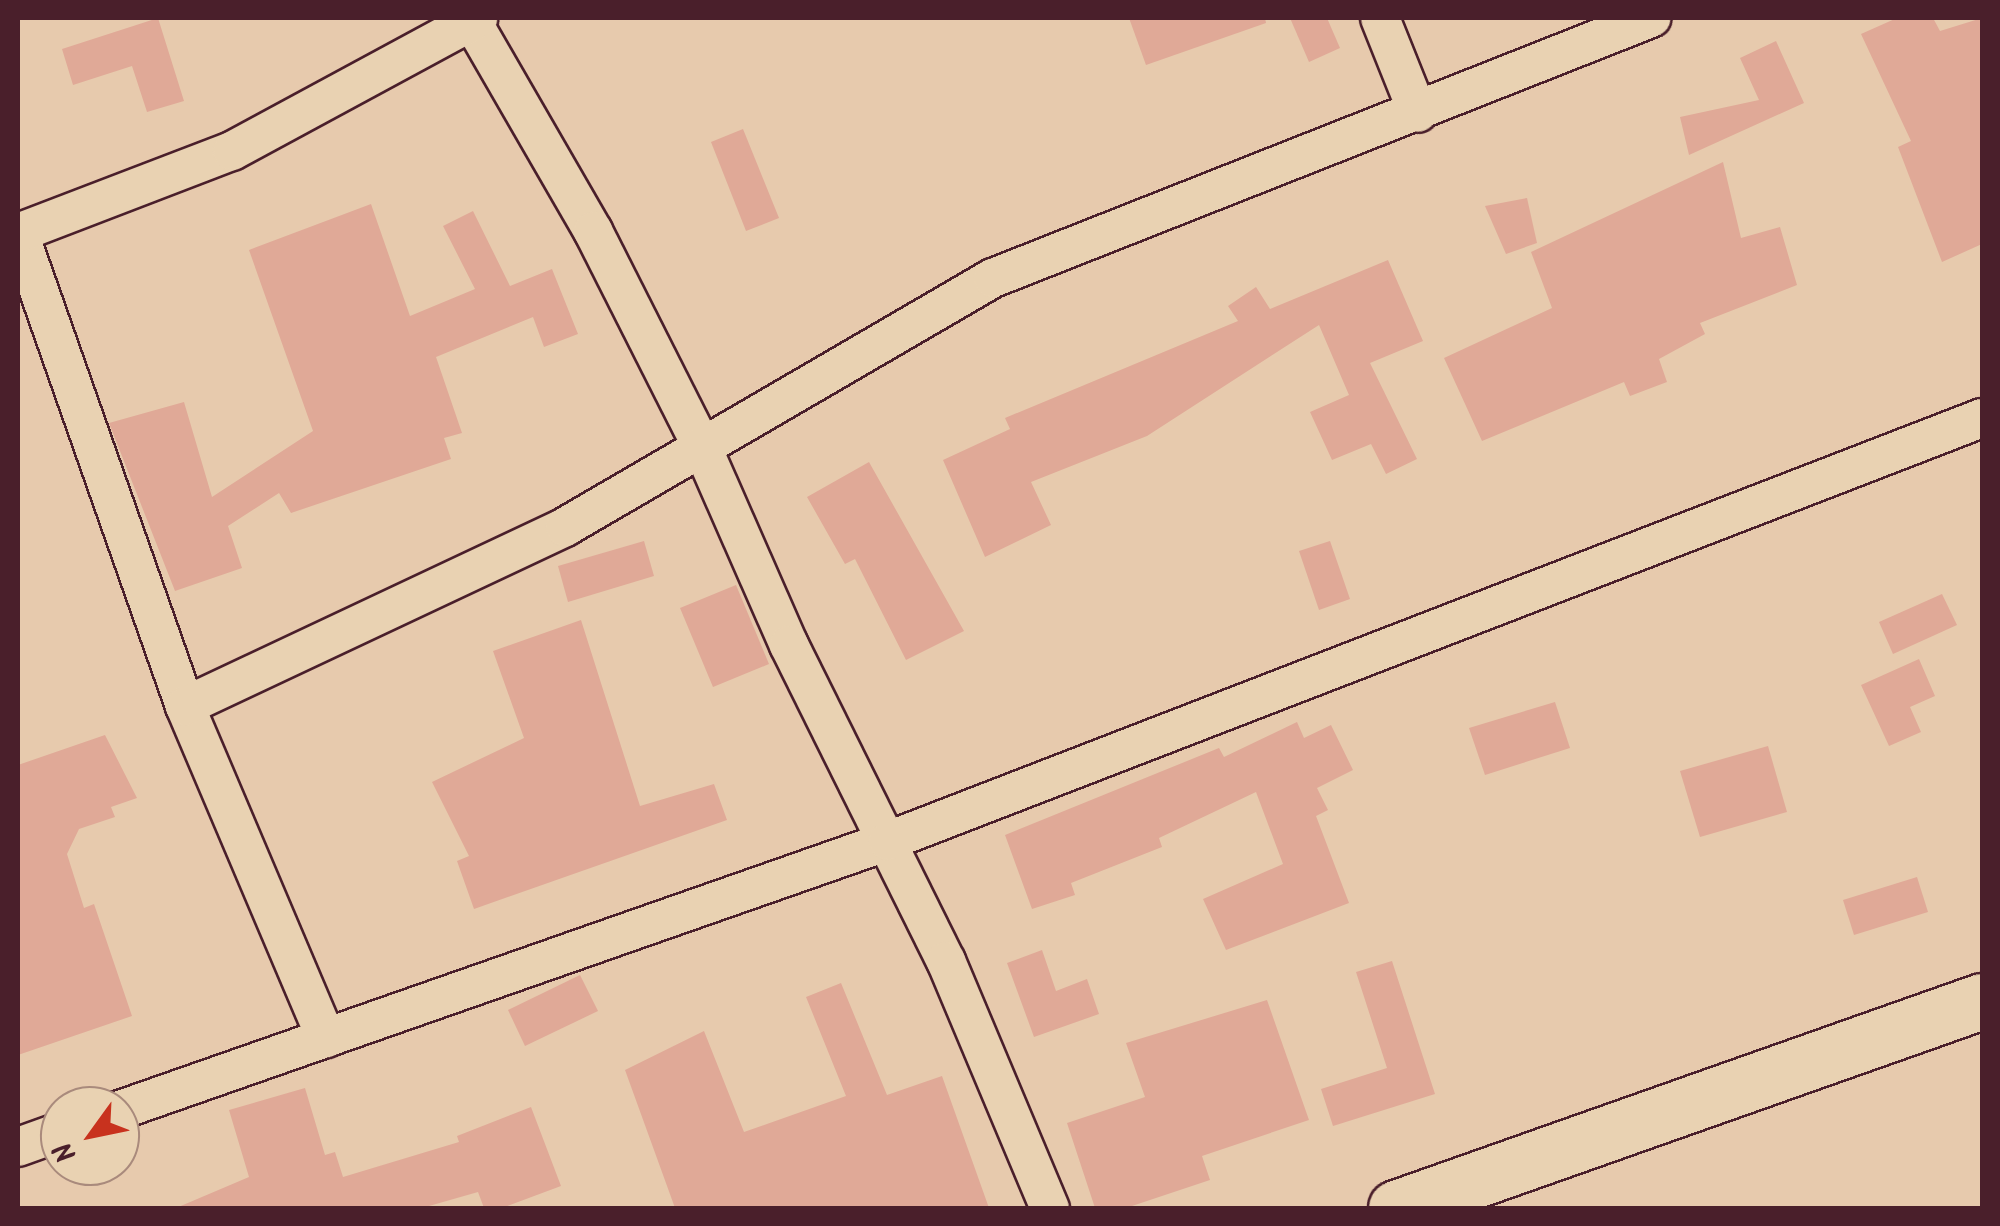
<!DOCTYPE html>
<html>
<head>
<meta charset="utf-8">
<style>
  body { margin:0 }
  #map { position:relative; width:2000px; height:1226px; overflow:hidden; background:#e7caad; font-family:Kalam,sans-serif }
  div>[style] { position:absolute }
  .building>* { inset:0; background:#e0a997 }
  .roads { filter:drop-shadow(2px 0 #4a1f2b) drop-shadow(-2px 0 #4a1f2b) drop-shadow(0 2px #4a1f2b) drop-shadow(0 -2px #4a1f2b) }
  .street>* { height:38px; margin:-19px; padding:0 19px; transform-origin:19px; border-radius:19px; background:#e9d2b2 }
  .secondary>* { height:55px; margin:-27.5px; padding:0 27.5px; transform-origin:27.5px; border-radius:27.5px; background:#e9d2b2 }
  span { translate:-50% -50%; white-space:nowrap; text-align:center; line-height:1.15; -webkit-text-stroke:10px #e9d2b2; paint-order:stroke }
  .frame { position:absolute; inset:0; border:20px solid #4a1f2b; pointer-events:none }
  .north { position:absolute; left:40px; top:1086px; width:100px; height:100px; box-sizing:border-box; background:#e9d2b2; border:2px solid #a98a7c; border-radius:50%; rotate:237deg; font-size:28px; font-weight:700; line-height:40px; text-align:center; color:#4a1f2b }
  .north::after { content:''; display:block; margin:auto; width:35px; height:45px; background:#c8321e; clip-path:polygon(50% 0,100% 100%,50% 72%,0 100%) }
</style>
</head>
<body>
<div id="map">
  <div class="building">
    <div style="clip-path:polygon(158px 18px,184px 101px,147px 112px,132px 66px,73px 85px,62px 49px)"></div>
    <div style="clip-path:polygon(1129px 18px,1265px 18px,1266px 23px,1146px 65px)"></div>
    <div style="clip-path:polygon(1290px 18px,1327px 18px,1340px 48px,1309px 62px)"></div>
    <div style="clip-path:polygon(1897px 18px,1933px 18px,1940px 31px,1982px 18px,1982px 244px,1942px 262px,1898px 147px,1911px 141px,1861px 34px)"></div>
    <div style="clip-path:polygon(1776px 41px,1804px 103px,1689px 155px,1680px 117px,1759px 100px,1740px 58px)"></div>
    <div style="clip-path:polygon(743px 129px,779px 218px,746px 231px,711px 142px)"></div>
    <div style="clip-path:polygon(1723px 162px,1741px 238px,1780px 227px,1797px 285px,1700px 323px,1705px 334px,1659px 359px,1667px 382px,1630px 396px,1624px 382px,1482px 441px,1444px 358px,1552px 308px,1531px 252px)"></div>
    <div style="clip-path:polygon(1527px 198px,1537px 243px,1506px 254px,1485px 206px)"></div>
    <div style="clip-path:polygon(371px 204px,410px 316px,475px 289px,443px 226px,473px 211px,510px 286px,552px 269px,578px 334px,544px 347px,533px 317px,436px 357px,462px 433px,444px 438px,451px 459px,291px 513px,279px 493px,228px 526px,242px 568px,175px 591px,109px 423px,184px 402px,212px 497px,313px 431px,249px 250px)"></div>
    <div style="clip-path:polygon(1388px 260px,1423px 341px,1370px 363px,1417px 459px,1386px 474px,1371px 444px,1332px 460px,1310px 412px,1349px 395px,1319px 325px,1147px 436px,1031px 482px,1051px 525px,985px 557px,943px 460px,1010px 429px,1005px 418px,1238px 321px,1228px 306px,1256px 287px,1270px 309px)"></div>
    <div style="clip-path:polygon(869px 462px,964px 631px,906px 660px,855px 559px,845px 564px,807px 497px)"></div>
    <div style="clip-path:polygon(644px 541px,654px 576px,568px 602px,558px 566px)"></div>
    <div style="clip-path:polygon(1330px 541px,1350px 599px,1319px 610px,1299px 551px)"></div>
    <div style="clip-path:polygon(736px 585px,769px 664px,713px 687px,680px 608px)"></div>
    <div style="clip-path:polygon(1942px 594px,1957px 625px,1893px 654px,1879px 622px)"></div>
    <div style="clip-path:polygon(581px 620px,640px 806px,714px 784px,727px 820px,474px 909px,457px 861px,469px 856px,432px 782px,524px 738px,493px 651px)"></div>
    <div style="clip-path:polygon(1919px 659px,1935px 696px,1910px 707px,1921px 732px,1889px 746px,1861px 685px)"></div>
    <div style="clip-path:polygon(1555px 702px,1570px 748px,1485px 775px,1469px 728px)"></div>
    <div style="clip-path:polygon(1297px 722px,1304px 738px,1331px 725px,1353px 770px,1317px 788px,1328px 810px,1316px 816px,1349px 903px,1226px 950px,1203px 899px,1283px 864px,1256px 792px,1159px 838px,1162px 847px,1071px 883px,1075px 895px,1032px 909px,1005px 835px,1219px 748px,1224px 757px)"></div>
    <div style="clip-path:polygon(105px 735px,137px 798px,111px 807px,115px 817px,79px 829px,67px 854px,84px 908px,94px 904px,132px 1016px,18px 1055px,18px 765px)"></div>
    <div style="clip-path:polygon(1768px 746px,1787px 812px,1700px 837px,1680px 771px)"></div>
    <div style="clip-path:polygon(1917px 877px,1928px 912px,1854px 935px,1843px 900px)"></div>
    <div style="clip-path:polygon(1042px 950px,1056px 991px,1087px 979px,1099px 1014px,1034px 1037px,1007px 963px)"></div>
    <div style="clip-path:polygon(1392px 961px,1435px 1094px,1333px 1126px,1321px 1089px,1387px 1068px,1356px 972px)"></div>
    <div style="clip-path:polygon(580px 975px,598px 1011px,525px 1046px,508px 1010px)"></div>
    <div style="clip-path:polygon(841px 983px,887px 1095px,942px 1076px,989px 1208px,675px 1208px,625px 1070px,704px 1031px,744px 1132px,846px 1096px,806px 997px)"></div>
    <div style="clip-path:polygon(1267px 1000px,1309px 1120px,1202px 1156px,1210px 1180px,1126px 1208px,1095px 1208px,1067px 1123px,1145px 1097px,1126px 1043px)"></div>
    <div style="clip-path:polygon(305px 1088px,325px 1155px,335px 1152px,343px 1177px,459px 1142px,457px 1136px,531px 1107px,561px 1186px,502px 1208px,484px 1208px,478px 1192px,422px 1208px,176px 1208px,249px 1177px,229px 1110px)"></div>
  </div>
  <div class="roads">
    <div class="street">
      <div style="left:470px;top:18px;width:246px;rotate:60deg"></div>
      <div style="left:593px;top:231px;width:242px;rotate:63.2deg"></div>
      <div style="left:702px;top:447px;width:216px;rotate:66.3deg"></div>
      <div style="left:789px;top:645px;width:353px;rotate:63.6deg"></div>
      <div style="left:946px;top:961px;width:268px;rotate:67.2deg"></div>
      <div style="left:1380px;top:18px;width:102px;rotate:68.2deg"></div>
      <div style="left:18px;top:231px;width:504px;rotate:70.63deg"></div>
      <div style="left:185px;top:706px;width:361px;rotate:67deg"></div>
      <div style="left:18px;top:233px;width:229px;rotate:-21deg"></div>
      <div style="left:232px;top:151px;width:280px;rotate:-28.4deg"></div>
      <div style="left:185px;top:706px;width:420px;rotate:-25.2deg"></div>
      <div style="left:565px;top:527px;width:495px;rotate:-30.2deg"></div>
      <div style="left:993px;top:278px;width:708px;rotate:-21.56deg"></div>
      <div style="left:120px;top:1110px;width:814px;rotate:-19.3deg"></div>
      <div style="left:888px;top:841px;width:1173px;rotate:-21.14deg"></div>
      <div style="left:18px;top:1147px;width:45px;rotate:-19.7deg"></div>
    </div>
    <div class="secondary">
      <div style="left:1396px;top:1208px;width:621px;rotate:-19.46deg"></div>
    </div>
  </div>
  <div class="frame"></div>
  <div class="north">N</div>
</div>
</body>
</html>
